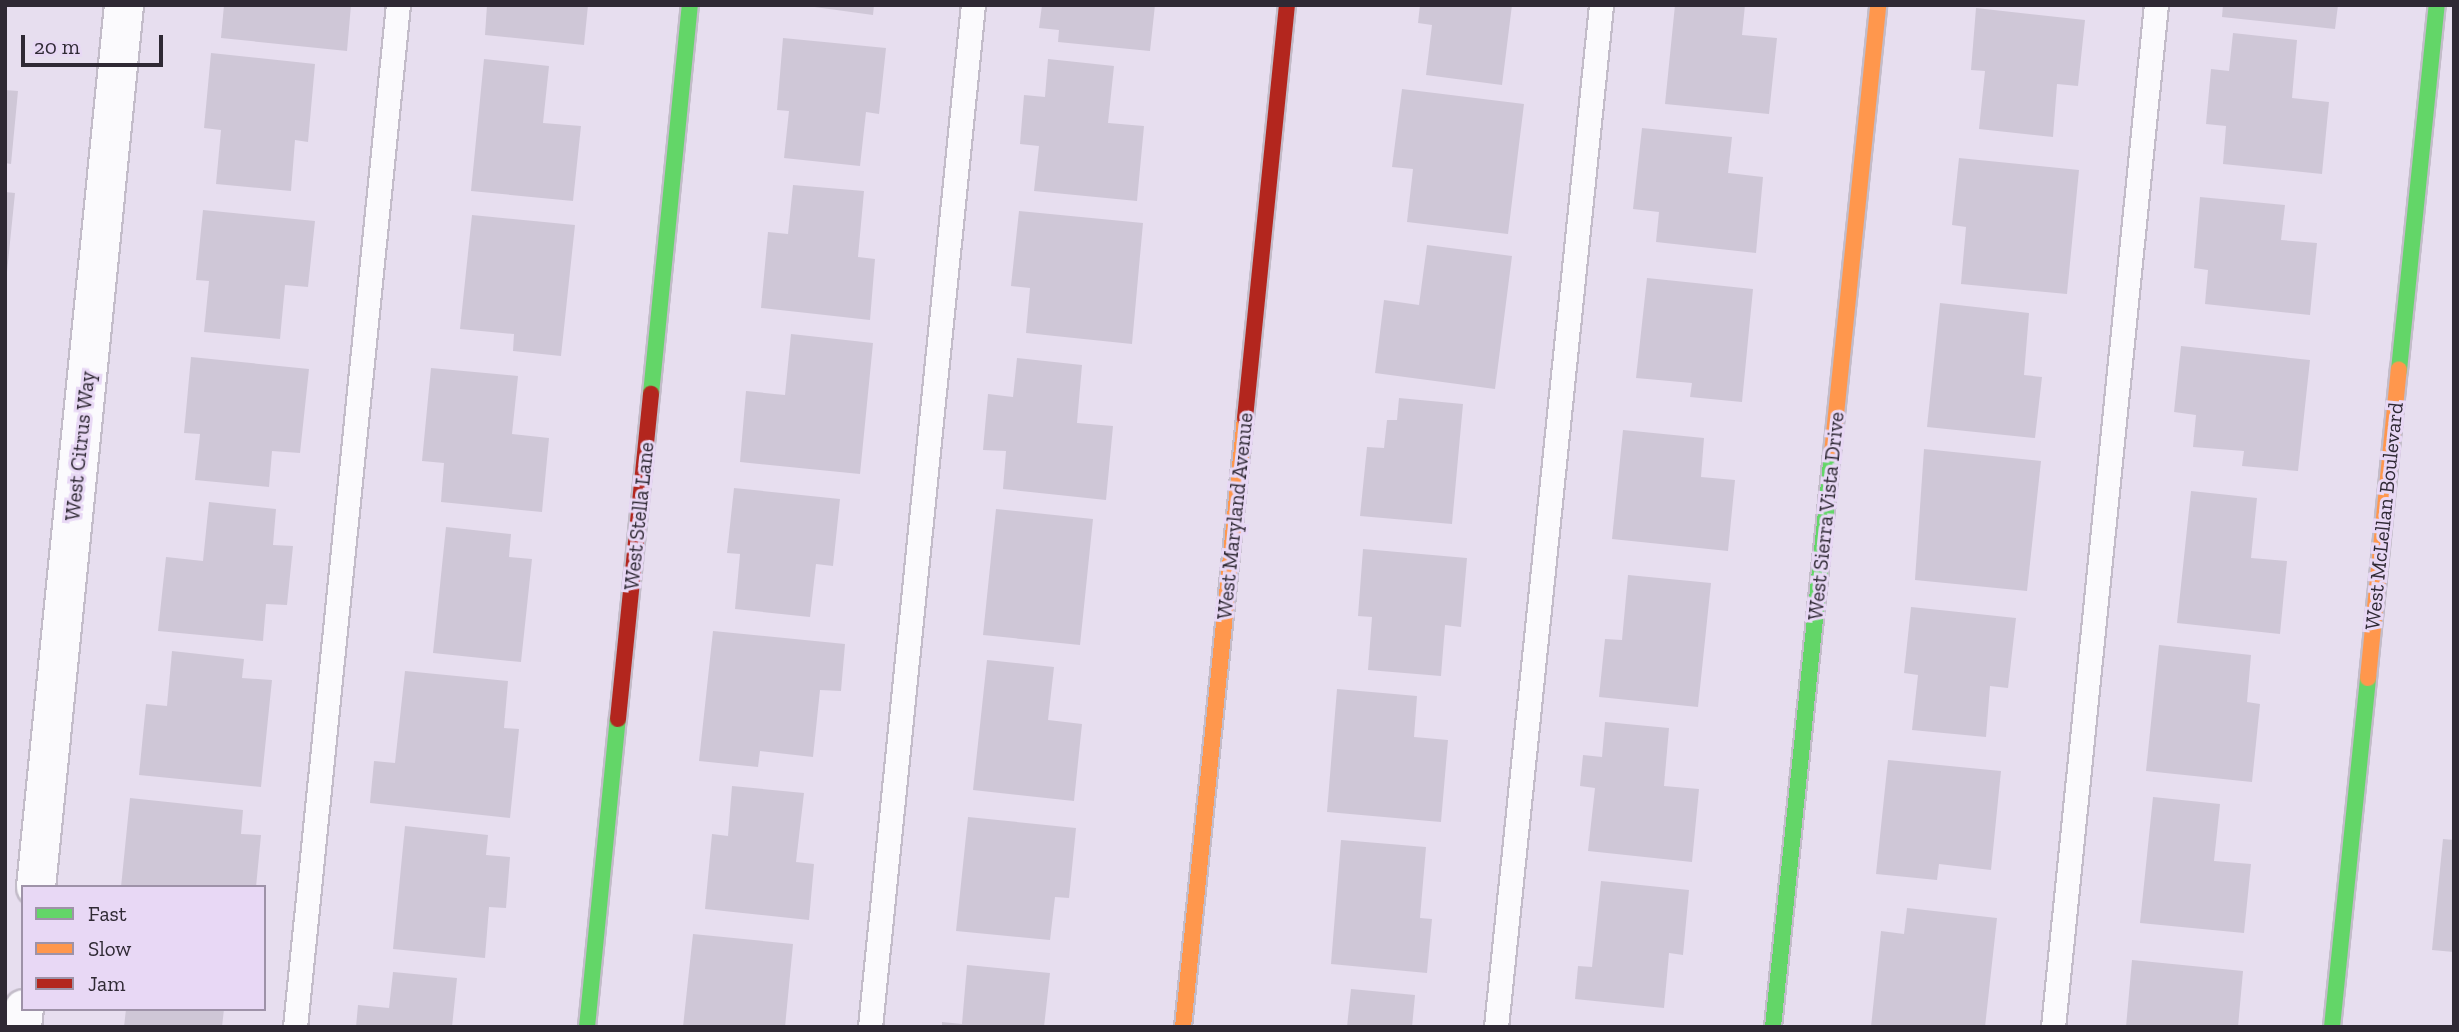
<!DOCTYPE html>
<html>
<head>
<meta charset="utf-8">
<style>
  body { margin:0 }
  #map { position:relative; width:2459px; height:1032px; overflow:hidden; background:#e7deef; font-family:"Zilla Slab",serif }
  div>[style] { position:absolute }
  .building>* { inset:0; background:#cfc7d7 }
  .roads { filter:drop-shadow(2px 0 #c3bcc9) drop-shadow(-2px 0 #c3bcc9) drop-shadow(0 2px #c3bcc9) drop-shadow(0 -2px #c3bcc9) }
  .lane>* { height:23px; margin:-11.5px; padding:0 11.5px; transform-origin:11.5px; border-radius:11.5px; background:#fbfafd }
  .street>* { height:38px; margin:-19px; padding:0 19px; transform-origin:19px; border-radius:19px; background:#fbfafd }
  .fast>* { height:16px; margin:-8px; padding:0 8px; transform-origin:8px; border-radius:8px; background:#63d668 }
  .slow>* { height:16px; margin:-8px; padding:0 8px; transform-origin:8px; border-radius:8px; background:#ff974d }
  .jam>* { height:16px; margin:-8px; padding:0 8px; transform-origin:8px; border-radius:8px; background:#b3261e }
  span { translate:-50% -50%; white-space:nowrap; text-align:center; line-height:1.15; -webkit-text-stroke:6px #e8d8f5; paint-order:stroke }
  .street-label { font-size:21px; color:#2f2934 }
  .frame { position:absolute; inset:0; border:7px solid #2f2934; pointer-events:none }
  .legend { position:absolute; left:21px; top:885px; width:245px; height:126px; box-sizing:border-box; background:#e8d8f5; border:2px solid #9e92a8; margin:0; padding:9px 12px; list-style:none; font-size:21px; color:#2f2934 }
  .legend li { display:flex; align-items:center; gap:14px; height:35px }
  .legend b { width:35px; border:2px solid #9e92a8 }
  .scale { position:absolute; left:21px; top:35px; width:142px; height:32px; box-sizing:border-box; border:4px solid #2f2934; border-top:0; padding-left:9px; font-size:21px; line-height:24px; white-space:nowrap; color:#2f2934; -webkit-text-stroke:5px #e8d8f5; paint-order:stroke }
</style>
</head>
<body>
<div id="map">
  <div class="building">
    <div style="clip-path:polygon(224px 5px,351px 5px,347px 51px,221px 38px)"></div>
    <div style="clip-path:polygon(487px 5px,588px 5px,584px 45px,485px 35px)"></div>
    <div style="clip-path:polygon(800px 5px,874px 5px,873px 15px)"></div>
    <div style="clip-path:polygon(1042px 5px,1155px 5px,1150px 51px,1058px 42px,1059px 30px,1039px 28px)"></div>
    <div style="clip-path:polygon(1420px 5px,1512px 5px,1502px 85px,1426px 75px,1432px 25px,1418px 23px)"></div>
    <div style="clip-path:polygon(1675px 5px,1745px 5px,1742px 35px,1777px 38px,1769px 114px,1665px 104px)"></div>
    <div style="clip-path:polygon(2223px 5px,2338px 5px,2335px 29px,2222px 17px)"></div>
    <div style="clip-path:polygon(1976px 8px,2085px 20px,2078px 86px,2057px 84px,2053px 137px,1979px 129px,1985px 71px,1971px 70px)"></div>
    <div style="clip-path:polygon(2233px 33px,2297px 40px,2292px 98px,2329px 102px,2322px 174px,2223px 164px,2226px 126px,2206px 124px,2211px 69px,2229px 71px)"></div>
    <div style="clip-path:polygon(783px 38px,886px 48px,879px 114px,866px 112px,860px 166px,784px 158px,789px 111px,777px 110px)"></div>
    <div style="clip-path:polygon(211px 53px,315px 64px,308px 142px,295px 140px,291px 191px,216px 184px,221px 130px,204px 128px)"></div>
    <div style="clip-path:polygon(484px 59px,549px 66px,543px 123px,581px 126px,573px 201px,471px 191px)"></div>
    <div style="clip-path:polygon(1048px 59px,1114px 66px,1108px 123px,1144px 126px,1137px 201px,1034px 191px,1039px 146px,1020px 144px,1024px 95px,1045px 97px)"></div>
    <div style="clip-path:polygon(1402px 89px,1524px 104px,1508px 234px,1407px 222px,1413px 169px,1392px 167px)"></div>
    <div style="clip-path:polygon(5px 90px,18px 91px,11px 164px,5px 163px)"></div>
    <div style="clip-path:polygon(1642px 128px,1732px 137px,1728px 173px,1763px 177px,1756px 253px,1656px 242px,1659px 212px,1633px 209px)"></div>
    <div style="clip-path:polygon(1959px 158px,2079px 170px,2067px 294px,1961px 284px,1966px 227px,1952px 225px)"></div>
    <div style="clip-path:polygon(793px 185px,864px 191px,858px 257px,875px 259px,870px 320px,761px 308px,768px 232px,788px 234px)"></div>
    <div style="clip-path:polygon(5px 192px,15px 193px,7px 272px,5px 272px)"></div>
    <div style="clip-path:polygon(2200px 197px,2285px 205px,2281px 240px,2317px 243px,2310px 315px,2205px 304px,2208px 270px,2194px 268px)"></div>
    <div style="clip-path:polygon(203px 210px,315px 221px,308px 287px,285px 285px,280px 339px,204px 332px,209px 281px,196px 280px)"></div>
    <div style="clip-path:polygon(1019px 211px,1143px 223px,1132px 344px,1026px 333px,1030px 288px,1011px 286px)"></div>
    <div style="clip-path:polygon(472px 215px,575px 225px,561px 356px,513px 351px,514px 334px,460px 329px)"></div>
    <div style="clip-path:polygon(1427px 245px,1512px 256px,1495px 389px,1375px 373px,1384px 300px,1419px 305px)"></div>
    <div style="clip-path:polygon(1647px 278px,1753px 289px,1742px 402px,1690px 397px,1692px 383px,1636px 378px)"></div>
    <div style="clip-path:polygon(1940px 303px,2029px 313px,2024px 375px,2042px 377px,2035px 438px,1927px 427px)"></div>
    <div style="clip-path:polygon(791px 334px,873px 343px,860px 474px,740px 462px,746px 391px,785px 395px)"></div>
    <div style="clip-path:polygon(2181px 346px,2310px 360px,2298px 471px,2242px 466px,2244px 451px,2193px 447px,2196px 415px,2174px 412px)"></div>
    <div style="clip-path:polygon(191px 357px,309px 369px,300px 453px,272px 451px,269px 487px,195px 480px,200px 434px,184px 433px)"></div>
    <div style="clip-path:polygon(1017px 358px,1082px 365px,1077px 423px,1113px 426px,1106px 500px,1003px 489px,1006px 451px,983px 450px,988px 394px,1013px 397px)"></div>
    <div style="clip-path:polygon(431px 368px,518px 376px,512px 434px,549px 438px,542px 512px,441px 502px,444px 463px,422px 461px)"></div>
    <div style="clip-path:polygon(1399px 398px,1463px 404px,1452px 524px,1360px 516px,1367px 447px,1384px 448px,1387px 420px,1397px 420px)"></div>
    <div style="clip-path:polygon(1623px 430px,1704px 438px,1701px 477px,1735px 480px,1728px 551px,1612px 539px)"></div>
    <div style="clip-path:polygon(1924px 449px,2041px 461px,2027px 591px,1915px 580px)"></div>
    <div style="clip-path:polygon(734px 488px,840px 499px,833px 566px,816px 564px,810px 617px,735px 609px,740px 554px,727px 553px)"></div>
    <div style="clip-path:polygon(2191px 491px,2257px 498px,2251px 558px,2287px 561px,2280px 634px,2177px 623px)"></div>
    <div style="clip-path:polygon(209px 502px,276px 509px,273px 545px,293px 546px,287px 605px,266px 604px,263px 641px,158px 631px,166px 557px,203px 561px)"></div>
    <div style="clip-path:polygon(996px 509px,1093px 519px,1080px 645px,983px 635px)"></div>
    <div style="clip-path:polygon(446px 527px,511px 534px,509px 557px,532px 559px,521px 662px,433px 653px)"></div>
    <div style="clip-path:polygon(1363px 549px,1467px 558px,1461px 627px,1445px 625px,1441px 676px,1368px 670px,1372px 617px,1358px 616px)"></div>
    <div style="clip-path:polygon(1628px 575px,1711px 583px,1698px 707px,1599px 697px,1605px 639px,1622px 640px)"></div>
    <div style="clip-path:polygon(1911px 607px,2016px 618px,2008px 688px,1990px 686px,1986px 737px,1912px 730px,1918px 675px,1904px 673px)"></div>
    <div style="clip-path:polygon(713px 631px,845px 644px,841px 691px,820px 690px,813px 757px,760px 751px,758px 767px,699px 761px)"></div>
    <div style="clip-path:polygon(2159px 645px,2251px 655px,2247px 702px,2260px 704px,2252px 782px,2146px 771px)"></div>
    <div style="clip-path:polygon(172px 651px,244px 659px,242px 678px,272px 680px,261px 787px,139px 775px,146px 704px,167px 706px)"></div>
    <div style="clip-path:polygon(987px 660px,1054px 667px,1048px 720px,1082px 724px,1074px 801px,973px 790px)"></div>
    <div style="clip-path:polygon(405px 671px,508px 681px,504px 728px,519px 729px,510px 818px,370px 803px,374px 761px,395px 763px)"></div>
    <div style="clip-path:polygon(1337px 689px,1417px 696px,1414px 737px,1448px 740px,1441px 822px,1327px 812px)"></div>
    <div style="clip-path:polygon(1605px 722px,1669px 728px,1664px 786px,1699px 789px,1692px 862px,1588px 851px,1595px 788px,1580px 786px,1583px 755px,1602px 757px)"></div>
    <div style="clip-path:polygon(1888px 760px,2001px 771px,1991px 870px,1939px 864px,1937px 880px,1876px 874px)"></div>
    <div style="clip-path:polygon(732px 786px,804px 793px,796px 862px,814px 864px,809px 920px,705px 909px,712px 834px,728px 836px)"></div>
    <div style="clip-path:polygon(2153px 797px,2220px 804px,2214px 861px,2251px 864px,2244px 933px,2140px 923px)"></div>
    <div style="clip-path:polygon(130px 798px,243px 810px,241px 834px,261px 835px,256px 887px,121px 887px)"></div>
    <div style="clip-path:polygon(968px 817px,1076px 828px,1069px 898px,1055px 897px,1050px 940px,956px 931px)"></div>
    <div style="clip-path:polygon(405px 826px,488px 835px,486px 855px,510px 857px,506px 908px,489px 907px,485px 958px,393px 949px)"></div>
    <div style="clip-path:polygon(2443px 839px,2454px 840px,2454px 952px,2432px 950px)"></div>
    <div style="clip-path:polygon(1341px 840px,1426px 847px,1420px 918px,1432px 919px,1427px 973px,1331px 964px)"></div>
    <div style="clip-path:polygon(1601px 881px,1689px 890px,1683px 955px,1669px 953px,1664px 1008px,1575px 999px,1578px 966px,1592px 967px)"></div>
    <div style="clip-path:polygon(1907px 908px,1997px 918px,1985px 1027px,1871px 1027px,1881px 931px,1904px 934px)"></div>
    <div style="clip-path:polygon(693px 934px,793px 944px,785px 1027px,683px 1027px)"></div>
    <div style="clip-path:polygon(2132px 960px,2243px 971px,2238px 1027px,2126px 1027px)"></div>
    <div style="clip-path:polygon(967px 965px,1050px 973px,1044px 1027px,942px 1027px,942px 1022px,962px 1024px)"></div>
    <div style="clip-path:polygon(393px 972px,457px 978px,452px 1027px,356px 1027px,358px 1005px,389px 1008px)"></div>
    <div style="clip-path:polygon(1351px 989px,1415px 995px,1412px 1027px,1347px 1027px)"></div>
    <div style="clip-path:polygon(126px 1009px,224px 1009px,222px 1027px,124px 1027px)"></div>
  </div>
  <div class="roads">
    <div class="lane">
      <div style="left:295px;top:1027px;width:1027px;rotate:-84.25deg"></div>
      <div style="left:870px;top:1027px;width:1027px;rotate:-84.25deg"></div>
      <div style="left:1496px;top:1027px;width:1027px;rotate:-84.13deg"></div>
      <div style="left:2053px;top:1027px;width:1027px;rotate:-84.25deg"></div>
    </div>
    <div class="street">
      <div style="left:36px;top:887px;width:886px;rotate:-84.3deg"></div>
      <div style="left:22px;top:1027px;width:18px;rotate:-84deg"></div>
    </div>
    <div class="fast">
      <div style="left:2399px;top:370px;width:367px;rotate:-84.1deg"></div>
      <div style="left:651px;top:394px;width:391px;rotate:-84.3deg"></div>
      <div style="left:587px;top:1027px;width:310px;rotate:-84.3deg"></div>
      <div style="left:1773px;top:1027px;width:577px;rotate:-84.13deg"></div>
      <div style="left:2332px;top:1027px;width:351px;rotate:-84.1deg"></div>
    </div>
    <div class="slow">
      <div style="left:1832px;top:453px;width:450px;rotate:-84.1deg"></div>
      <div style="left:2368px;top:678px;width:310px;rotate:-84.3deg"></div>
      <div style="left:1183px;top:1027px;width:612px;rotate:-84.19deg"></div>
    </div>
    <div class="jam">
      <div style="left:1245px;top:418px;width:415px;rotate:-84.2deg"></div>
      <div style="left:618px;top:719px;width:327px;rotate:-84.2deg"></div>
    </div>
  </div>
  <div class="street-label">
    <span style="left:80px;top:446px;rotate:-84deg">West Citrus Way</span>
    <span style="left:639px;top:516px;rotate:-84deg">West Stella Lane</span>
    <span style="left:1235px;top:516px;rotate:-84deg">West Maryland Avenue</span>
    <span style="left:1826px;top:516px;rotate:-84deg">West Sierra Vista Drive</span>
    <span style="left:2384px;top:516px;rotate:-84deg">West McLellan Boulevard</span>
  </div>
  <div class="frame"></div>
  <ul class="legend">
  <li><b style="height:9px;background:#63d668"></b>Fast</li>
  <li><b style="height:9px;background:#ff974d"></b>Slow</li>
  <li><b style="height:9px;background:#b3261e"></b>Jam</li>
  </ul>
  <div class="scale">20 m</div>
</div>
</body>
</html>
